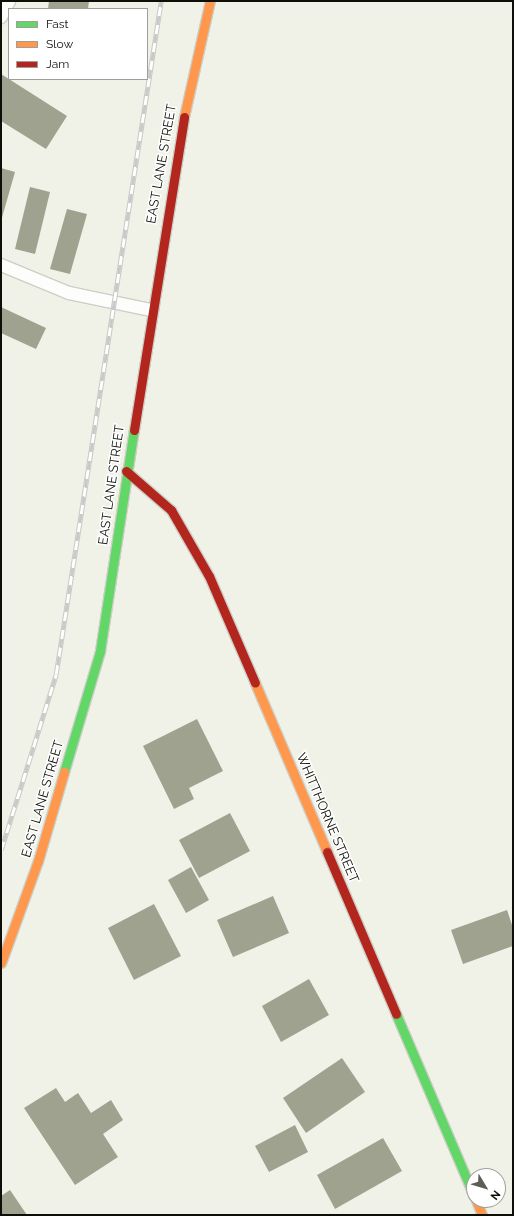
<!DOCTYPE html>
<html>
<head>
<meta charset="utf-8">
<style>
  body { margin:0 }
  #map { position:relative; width:514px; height:1216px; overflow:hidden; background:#f0f2e8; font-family:Raleway,sans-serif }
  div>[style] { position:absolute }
  .building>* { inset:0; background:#9fa28f }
  .roads { filter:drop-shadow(1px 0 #cdcfc7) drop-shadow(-1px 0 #cdcfc7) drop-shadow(0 1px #cdcfc7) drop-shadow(0 -1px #cdcfc7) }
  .lane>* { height:12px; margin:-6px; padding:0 6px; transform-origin:6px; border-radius:6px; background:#fdfdfc }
  .fast>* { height:9px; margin:-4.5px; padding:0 4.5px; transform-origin:4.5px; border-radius:4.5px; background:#63d668 }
  .slow>* { height:9px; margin:-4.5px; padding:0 4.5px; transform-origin:4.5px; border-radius:4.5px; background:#ff974d }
  .jam>* { height:9px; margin:-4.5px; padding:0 4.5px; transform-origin:4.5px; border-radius:4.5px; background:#b3261e }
  .rail>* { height:4.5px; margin-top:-2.25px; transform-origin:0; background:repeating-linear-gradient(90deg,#fff 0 9px,#c9cac7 0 18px); box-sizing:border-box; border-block:1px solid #c9cac7 }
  span { translate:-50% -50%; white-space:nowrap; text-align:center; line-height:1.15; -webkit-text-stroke:3px #fff; paint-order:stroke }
  .street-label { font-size:13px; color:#0d0e08 }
  .frame { position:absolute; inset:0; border:2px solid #0d0e08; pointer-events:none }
  .legend { position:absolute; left:8px; top:8px; width:140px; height:72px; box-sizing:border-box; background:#fff; border:1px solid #9e9f9c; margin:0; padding:5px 7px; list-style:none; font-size:12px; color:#0d0e08 }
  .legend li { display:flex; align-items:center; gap:8px; height:20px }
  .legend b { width:20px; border:1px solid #9e9f9c }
  .north { position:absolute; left:466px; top:1168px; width:40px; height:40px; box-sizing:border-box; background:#fff; border:1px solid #9e9f9c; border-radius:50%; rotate:128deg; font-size:11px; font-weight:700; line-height:16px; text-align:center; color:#0d0e08 }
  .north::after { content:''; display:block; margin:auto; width:14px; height:18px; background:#5c5e56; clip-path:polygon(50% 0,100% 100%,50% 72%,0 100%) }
</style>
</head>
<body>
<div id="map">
  <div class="building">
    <div style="clip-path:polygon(49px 1px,89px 1px,88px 9px,48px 9px)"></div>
    <div style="clip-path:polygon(1px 74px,67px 116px,46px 149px,1px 121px)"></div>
    <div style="clip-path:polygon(1px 168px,15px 172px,1px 221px)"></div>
    <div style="clip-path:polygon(30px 187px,50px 192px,35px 254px,15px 249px)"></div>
    <div style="clip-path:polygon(67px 209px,87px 214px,70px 274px,50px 269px)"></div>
    <div style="clip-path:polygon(1px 307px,46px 328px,36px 349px,1px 333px)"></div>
    <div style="clip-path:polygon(197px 719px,223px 771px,189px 788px,194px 799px,174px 809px,143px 746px)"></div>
    <div style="clip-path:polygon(230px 813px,250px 851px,199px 878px,179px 840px)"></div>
    <div style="clip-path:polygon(191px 867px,209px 900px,186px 913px,168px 880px)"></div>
    <div style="clip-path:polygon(273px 896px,289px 933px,233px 957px,217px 920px)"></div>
    <div style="clip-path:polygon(154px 904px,181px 956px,134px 980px,108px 928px)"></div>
    <div style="clip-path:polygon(507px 910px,513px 928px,513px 946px,463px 964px,451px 930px)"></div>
    <div style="clip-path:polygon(309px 979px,329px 1015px,281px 1042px,262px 1006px)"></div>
    <div style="clip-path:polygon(342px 1058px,365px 1092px,306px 1133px,283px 1098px)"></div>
    <div style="clip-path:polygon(56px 1088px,65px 1102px,78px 1093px,91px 1113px,111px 1100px,123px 1120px,103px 1134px,118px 1157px,75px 1185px,24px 1108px)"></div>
    <div style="clip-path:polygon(295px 1125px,308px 1152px,269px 1172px,255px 1146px)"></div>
    <div style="clip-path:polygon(383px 1138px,402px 1171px,335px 1209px,317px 1175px)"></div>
    <div style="clip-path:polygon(10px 1190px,27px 1215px,1px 1215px,1px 1196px)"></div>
  </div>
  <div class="roads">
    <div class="lane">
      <div style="left:1px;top:17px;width:18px;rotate:-63deg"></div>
      <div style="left:1px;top:265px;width:74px;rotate:22.4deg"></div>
      <div style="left:69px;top:293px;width:84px;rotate:11.7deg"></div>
    </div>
    <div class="fast">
      <div style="left:64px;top:772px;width:126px;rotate:-73.4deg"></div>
      <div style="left:100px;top:651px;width:224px;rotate:-81.3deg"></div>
      <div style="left:396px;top:1014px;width:198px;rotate:66.8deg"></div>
    </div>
    <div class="slow">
      <div style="left:184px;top:117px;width:119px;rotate:-77.4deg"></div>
      <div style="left:255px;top:683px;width:184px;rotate:66.9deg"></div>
      <div style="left:1px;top:963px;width:109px;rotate:-70.1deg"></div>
      <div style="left:38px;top:861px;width:93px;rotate:-73.7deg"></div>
      <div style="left:476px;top:1200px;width:16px;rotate:68deg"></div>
    </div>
    <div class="jam">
      <div style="left:134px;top:430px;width:317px;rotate:-80.9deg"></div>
      <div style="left:126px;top:471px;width:60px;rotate:40.9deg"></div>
      <div style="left:171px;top:510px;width:76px;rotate:60.1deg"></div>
      <div style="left:209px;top:576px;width:116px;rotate:66.7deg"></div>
      <div style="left:327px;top:852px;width:176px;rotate:66.9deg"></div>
    </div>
  </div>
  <div class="rail">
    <div style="left:1px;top:850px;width:184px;rotate:-72.6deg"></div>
    <div style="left:56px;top:674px;width:681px;rotate:-81.13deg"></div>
  </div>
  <div class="street-label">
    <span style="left:162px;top:164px;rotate:-80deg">EAST LANE STREET</span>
    <span style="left:112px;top:485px;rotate:-82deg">EAST LANE STREET</span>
    <span style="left:43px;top:799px;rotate:-74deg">EAST LANE STREET</span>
    <span style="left:327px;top:818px;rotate:67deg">WHITTHORNE STREET</span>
  </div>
  <div class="frame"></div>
  <ul class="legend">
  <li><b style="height:5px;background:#63d668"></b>Fast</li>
  <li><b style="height:5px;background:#ff974d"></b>Slow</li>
  <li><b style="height:5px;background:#b3261e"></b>Jam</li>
  </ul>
  <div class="north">N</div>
</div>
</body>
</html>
